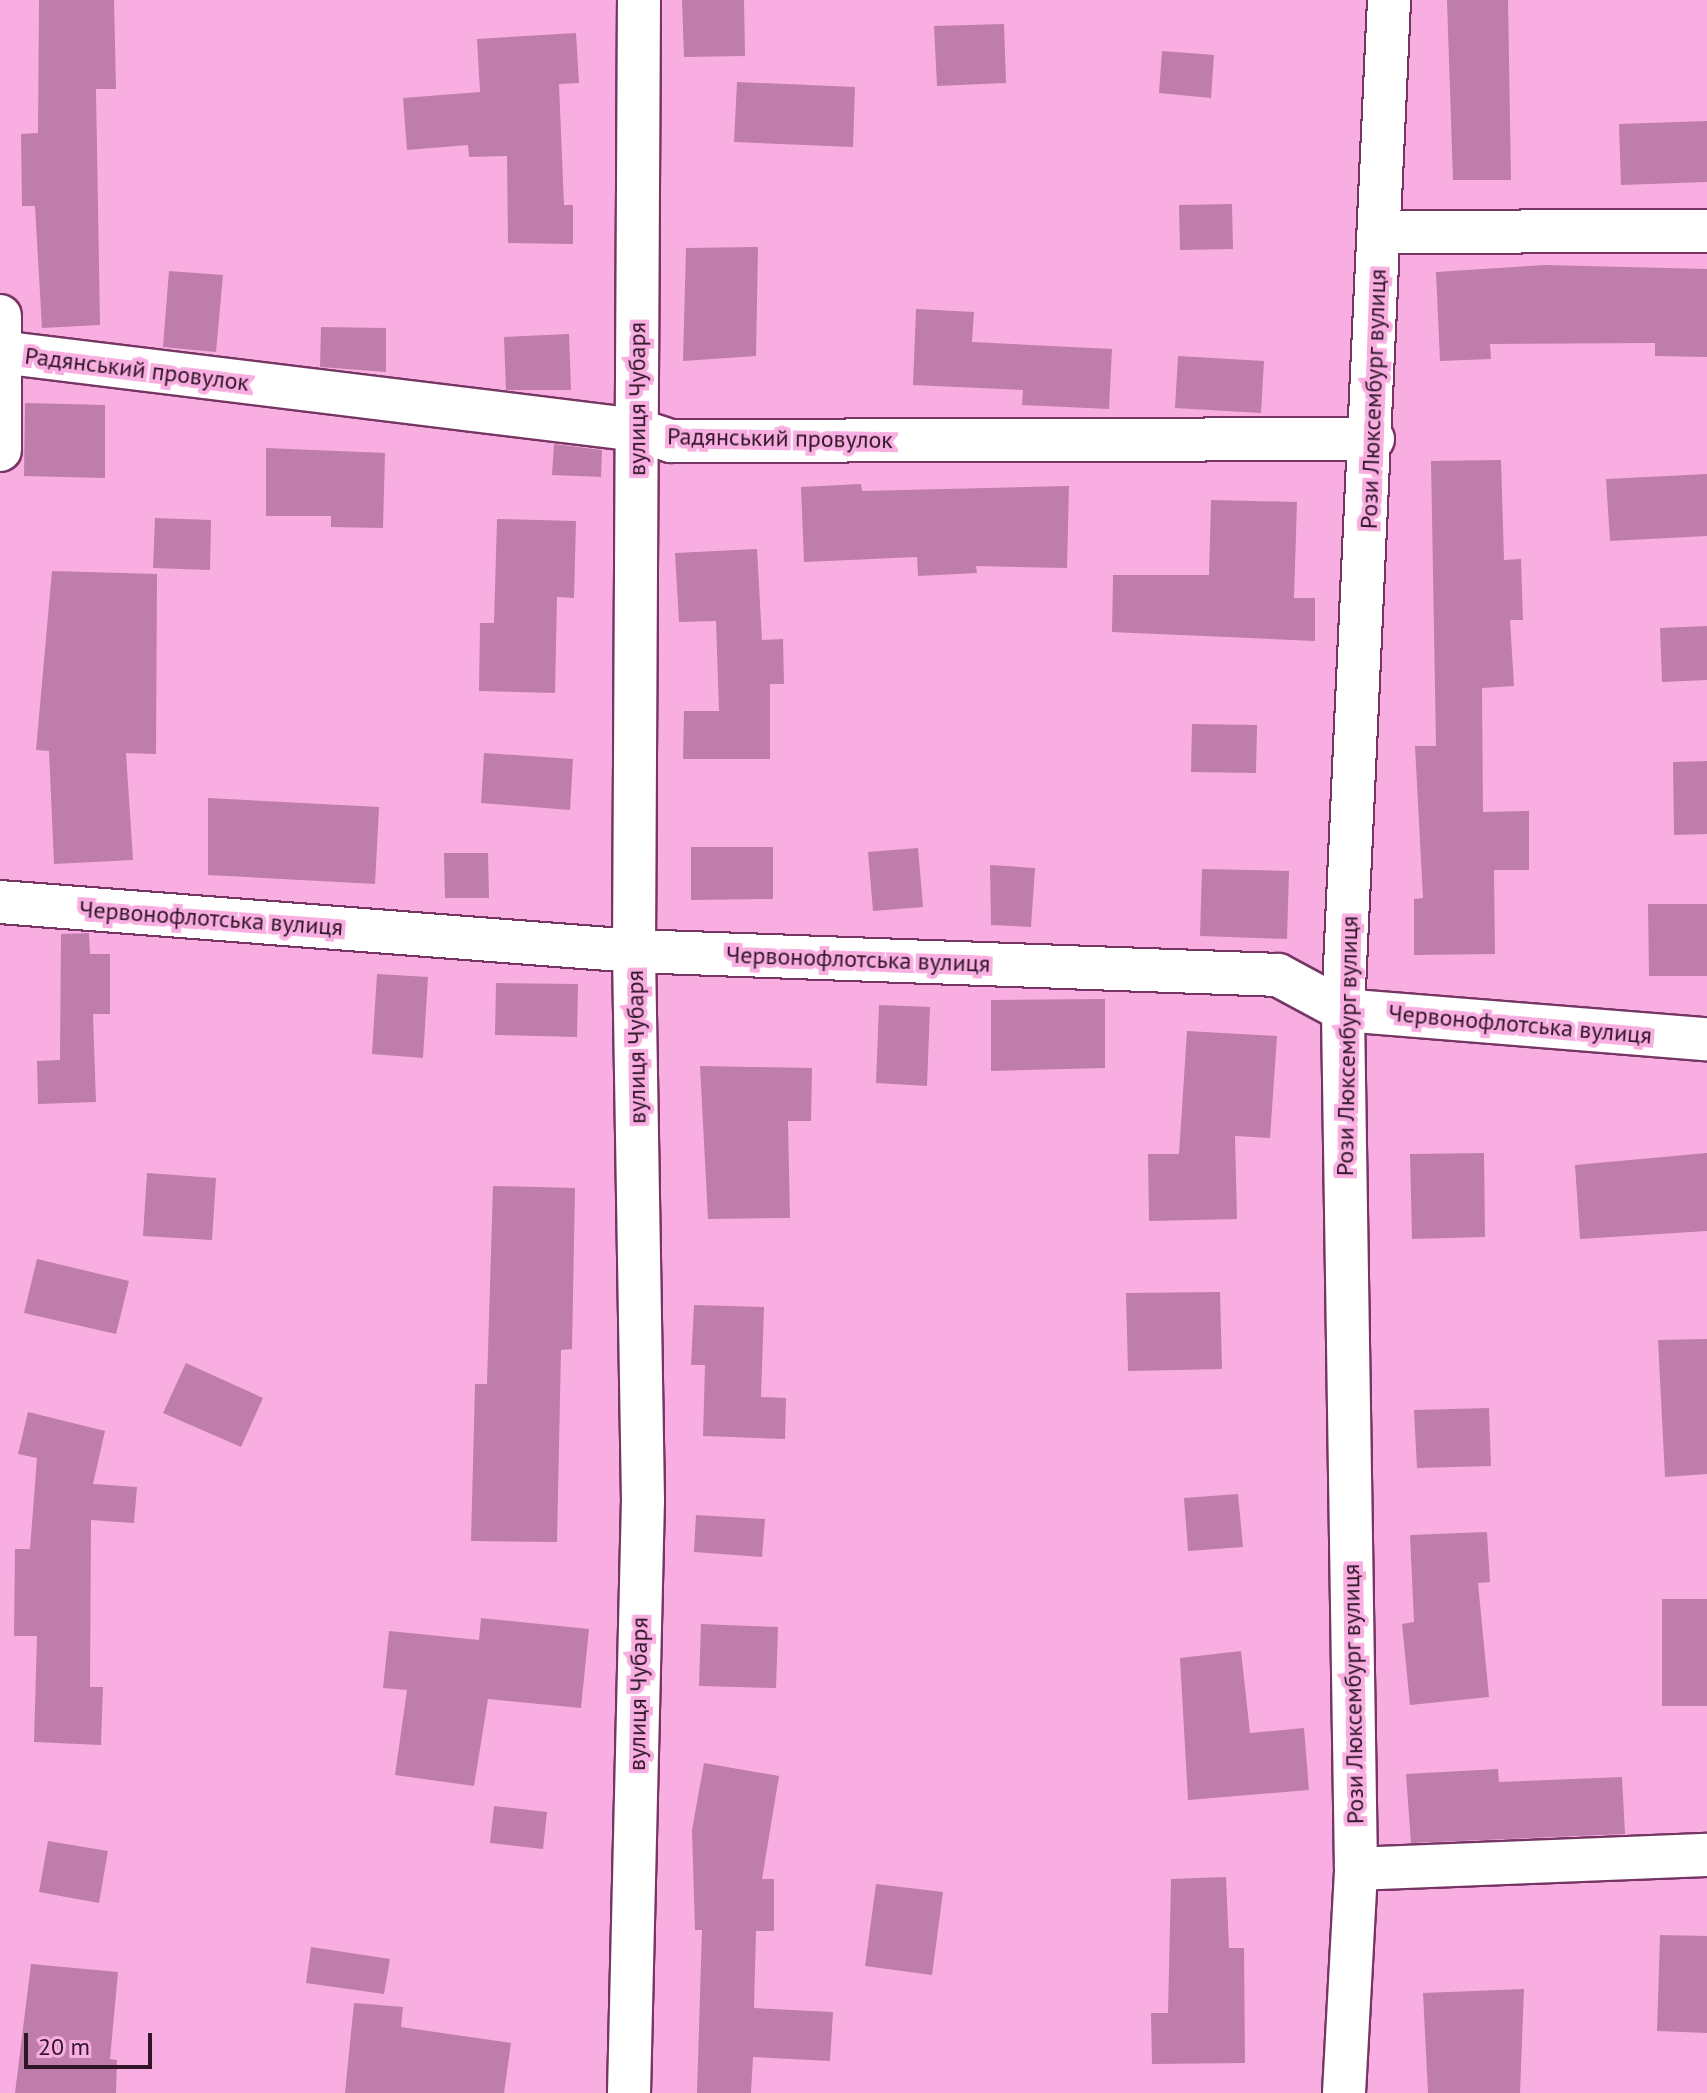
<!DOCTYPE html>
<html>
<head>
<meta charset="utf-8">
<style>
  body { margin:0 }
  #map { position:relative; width:1707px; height:2093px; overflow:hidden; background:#f9aee1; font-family:"PT Sans",sans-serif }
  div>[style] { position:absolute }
  .building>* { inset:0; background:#bf7dab }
  .roads { filter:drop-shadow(2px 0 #763664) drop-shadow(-2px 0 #763664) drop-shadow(0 2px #763664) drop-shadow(0 -2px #763664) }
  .street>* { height:42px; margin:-21px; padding:0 21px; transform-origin:21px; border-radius:21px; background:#fff }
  span { translate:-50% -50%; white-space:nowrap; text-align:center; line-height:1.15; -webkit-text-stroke:8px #f9aee1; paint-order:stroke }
  .street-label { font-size:24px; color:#311629 }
  .scale { position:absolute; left:24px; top:2033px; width:128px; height:36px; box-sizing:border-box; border:4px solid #311629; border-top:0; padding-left:10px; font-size:24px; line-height:28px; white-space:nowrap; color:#311629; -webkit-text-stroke:6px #f9aee1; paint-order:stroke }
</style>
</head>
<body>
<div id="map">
  <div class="building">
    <div style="clip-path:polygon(39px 0,114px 0,116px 89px,96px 89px,100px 325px,42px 328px,35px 206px,22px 206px,21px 134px,38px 133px)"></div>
    <div style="clip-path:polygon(682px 0,744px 0,745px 56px,684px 57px)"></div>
    <div style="clip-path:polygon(1447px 0,1508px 0,1511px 180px,1453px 180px)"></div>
    <div style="clip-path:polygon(1004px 24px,1006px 83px,937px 86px,934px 26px)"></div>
    <div style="clip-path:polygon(576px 33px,579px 83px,559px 84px,564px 205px,573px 205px,573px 244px,508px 243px,507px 156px,469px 157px,468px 145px,407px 150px,403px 98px,480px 92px,477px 39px)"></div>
    <div style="clip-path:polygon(1162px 51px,1214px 55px,1211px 98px,1159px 93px)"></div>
    <div style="clip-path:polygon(737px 82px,855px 87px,853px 147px,734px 142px)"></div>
    <div style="clip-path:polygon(1707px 121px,1707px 182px,1621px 185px,1619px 124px)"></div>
    <div style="clip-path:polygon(1232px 204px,1233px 249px,1180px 250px,1179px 205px)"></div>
    <div style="clip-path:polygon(758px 247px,756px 356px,683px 361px,686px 248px)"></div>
    <div style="clip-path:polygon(1545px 265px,1707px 269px,1707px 357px,1655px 356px,1655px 343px,1490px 344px,1491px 359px,1440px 361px,1436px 272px)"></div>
    <div style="clip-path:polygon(169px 271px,223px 275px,216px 352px,163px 347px)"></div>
    <div style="clip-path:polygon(916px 309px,974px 312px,972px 342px,1112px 349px,1109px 409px,1022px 405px,1023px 390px,913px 385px)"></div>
    <div style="clip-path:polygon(321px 327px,386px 328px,386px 372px,320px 367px)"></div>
    <div style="clip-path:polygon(569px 334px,571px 390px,506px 390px,504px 337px)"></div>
    <div style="clip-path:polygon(1178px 356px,1264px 361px,1261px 413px,1175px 408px)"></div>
    <div style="clip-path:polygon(25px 403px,105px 405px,105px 478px,24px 476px)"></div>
    <div style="clip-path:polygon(554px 444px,602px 450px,601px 477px,552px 475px)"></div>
    <div style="clip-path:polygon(266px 448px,385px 453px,383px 528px,331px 527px,331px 516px,266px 516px)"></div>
    <div style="clip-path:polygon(1501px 460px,1504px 560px,1521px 559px,1523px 620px,1510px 620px,1514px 686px,1482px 688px,1483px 812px,1529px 811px,1529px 870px,1494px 870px,1495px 954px,1414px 955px,1414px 899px,1423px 898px,1415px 746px,1436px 746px,1431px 461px)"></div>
    <div style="clip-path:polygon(1707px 474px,1707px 536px,1610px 541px,1606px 479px)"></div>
    <div style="clip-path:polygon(861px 484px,862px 491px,1069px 486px,1067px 568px,976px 566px,977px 573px,918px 576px,917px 557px,804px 562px,801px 487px)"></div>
    <div style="clip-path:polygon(1211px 500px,1297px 502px,1294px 598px,1315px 598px,1315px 641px,1112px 632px,1113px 575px,1209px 575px)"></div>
    <div style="clip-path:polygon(155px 518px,211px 520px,210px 570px,153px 568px)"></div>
    <div style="clip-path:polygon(497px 519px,576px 521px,574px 598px,557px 597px,555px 693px,479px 691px,480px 623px,494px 623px)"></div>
    <div style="clip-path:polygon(757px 549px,762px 640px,783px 639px,784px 684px,770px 684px,770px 759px,683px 759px,684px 711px,719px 711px,716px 621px,679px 622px,675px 553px)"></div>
    <div style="clip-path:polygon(52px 571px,157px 574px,156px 754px,126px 753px,133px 860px,54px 864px,49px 751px,36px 750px)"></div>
    <div style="clip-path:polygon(1707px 626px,1707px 680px,1662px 682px,1660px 628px)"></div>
    <div style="clip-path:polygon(1192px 724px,1257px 725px,1256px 773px,1191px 772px)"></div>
    <div style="clip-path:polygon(484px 753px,573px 759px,570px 810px,481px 803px)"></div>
    <div style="clip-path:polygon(1707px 761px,1707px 834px,1674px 835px,1673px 762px)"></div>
    <div style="clip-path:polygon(208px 798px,379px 807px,375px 884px,208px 875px)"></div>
    <div style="clip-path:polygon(691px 847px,773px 847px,773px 899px,691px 900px)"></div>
    <div style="clip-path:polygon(918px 848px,923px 907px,873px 911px,868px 852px)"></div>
    <div style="clip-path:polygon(444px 853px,488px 853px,489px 898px,445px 898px)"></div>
    <div style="clip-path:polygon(990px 865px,1035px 868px,1031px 927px,991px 925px)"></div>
    <div style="clip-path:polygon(1202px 869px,1289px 871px,1287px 939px,1200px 936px)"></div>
    <div style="clip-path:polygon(1648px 904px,1707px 904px,1707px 976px,1649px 976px)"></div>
    <div style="clip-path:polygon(89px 933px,90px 954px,110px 954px,110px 1014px,93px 1014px,96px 1102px,38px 1104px,37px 1061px,60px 1060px,61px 934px)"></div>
    <div style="clip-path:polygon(377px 974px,428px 977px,423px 1058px,372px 1054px)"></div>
    <div style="clip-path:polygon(496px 983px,578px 984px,577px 1037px,495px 1035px)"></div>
    <div style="clip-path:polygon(1105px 999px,1105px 1068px,991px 1071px,991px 1000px)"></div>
    <div style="clip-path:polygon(879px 1005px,930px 1007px,927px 1086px,876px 1083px)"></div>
    <div style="clip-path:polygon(1187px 1031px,1277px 1036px,1270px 1138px,1235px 1136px,1237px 1219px,1149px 1221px,1148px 1154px,1179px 1154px)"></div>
    <div style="clip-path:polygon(700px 1066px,812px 1068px,811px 1121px,788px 1121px,790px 1218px,708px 1219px)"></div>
    <div style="clip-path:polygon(1484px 1153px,1485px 1237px,1412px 1239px,1410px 1154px)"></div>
    <div style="clip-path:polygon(1707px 1153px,1707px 1231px,1580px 1239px,1575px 1165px)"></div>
    <div style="clip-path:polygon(147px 1173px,216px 1178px,212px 1240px,143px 1236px)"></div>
    <div style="clip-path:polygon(493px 1186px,575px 1188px,572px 1349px,561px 1350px,557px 1542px,471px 1541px,475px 1384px,487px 1384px)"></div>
    <div style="clip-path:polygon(37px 1259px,129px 1281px,116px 1334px,24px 1313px)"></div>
    <div style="clip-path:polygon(1220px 1292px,1222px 1369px,1128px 1371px,1126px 1293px)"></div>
    <div style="clip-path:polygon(694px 1305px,764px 1307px,761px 1397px,786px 1398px,785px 1439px,703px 1436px,705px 1365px,691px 1365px)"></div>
    <div style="clip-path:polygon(1707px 1339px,1707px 1474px,1665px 1477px,1658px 1340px)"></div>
    <div style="clip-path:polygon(186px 1363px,263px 1398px,241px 1447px,163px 1413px)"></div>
    <div style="clip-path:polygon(1489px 1408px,1491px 1466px,1417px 1468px,1414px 1410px)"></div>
    <div style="clip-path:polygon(28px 1412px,105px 1431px,93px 1484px,137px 1487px,134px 1523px,91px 1520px,90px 1687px,103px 1687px,101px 1745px,34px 1742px,37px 1636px,14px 1636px,15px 1549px,30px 1549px,37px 1458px,18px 1454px)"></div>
    <div style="clip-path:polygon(1238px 1494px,1243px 1547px,1188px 1551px,1184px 1498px)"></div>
    <div style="clip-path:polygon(696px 1515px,765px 1519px,762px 1557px,694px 1552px)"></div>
    <div style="clip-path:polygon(1487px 1532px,1490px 1582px,1478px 1583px,1489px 1697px,1410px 1705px,1402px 1624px,1414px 1622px,1410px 1535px)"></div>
    <div style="clip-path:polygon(1662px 1599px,1707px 1599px,1707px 1706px,1662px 1706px)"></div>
    <div style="clip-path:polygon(481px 1618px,589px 1629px,581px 1708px,488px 1699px,474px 1786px,395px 1775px,407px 1690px,383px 1688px,389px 1631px,479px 1640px)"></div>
    <div style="clip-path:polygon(701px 1624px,778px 1627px,776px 1688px,699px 1686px)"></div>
    <div style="clip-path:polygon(1241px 1651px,1250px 1733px,1304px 1728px,1309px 1790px,1188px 1800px,1180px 1658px)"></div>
    <div style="clip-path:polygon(704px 1763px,779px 1776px,762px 1879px,774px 1879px,774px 1931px,756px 1931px,754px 2008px,833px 2012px,830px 2061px,753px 2057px,751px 2093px,697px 2093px,702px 1930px,695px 1930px,692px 1830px)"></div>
    <div style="clip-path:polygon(1498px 1769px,1499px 1782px,1622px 1777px,1625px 1834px,1411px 1843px,1406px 1774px)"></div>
    <div style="clip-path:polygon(494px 1806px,547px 1812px,543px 1849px,490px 1843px)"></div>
    <div style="clip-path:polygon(48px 1841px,108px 1851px,99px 1903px,39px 1892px)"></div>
    <div style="clip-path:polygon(1226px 1877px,1229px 1948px,1244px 1948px,1245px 2063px,1152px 2064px,1151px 2013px,1168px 2013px,1171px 1879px)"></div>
    <div style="clip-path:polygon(876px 1884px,943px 1892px,932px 1975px,865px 1966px)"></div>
    <div style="clip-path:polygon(1660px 1935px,1707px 1936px,1707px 2033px,1657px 2031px)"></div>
    <div style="clip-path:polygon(311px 1947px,390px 1959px,384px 1994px,306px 1983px)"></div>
    <div style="clip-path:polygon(31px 1964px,118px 1972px,110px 2059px,117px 2060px,116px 2093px,15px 2093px)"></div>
    <div style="clip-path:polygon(1524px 1989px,1520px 2093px,1428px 2093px,1423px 1993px)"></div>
    <div style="clip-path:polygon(354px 2003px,403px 2007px,401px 2027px,511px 2043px,504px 2093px,345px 2093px)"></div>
  </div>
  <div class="roads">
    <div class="street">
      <div style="left:1380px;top:232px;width:327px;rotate:-0.2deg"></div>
      <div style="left:0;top:316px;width:134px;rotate:90deg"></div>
      <div style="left:0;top:352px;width:642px;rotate:6.98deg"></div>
      <div style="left:637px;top:430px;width:36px;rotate:18deg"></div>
      <div style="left:671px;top:441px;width:702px;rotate:-0.16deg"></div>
      <div style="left:0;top:902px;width:636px;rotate:4.42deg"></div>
      <div style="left:634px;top:951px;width:644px;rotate:2.13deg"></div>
      <div style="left:1278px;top:975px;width:74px;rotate:28.3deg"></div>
      <div style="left:1343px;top:1010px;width:365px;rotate:4.6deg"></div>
      <div style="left:1356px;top:1869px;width:351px;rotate:-2.3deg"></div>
      <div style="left:629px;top:2093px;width:592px;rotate:-88.65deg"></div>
      <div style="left:643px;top:1501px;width:550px;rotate:-90.94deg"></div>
      <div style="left:634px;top:951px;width:951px;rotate:-89.7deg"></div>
      <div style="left:1344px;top:2093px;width:224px;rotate:-86.9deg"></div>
      <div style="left:1356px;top:1869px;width:859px;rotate:-90.87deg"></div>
      <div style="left:1343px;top:1010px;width:1011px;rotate:-87.39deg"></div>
    </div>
  </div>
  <div class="street-label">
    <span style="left:137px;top:369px;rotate:7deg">Радянський провулок</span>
    <span style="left:637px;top:399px;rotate:-90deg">вулиця Чубаря</span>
    <span style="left:1373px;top:399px;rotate:-88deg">Рози Люксембург вулиця</span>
    <span style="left:780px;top:438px;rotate:1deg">Радянський провулок</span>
    <span style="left:211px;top:918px;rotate:4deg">Червонофлотська вулиця</span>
    <span style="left:858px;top:959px;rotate:2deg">Червонофлотська вулиця</span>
    <span style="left:1520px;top:1024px;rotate:5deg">Червонофлотська вулиця</span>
    <span style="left:1347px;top:1046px;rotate:-89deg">Рози Люксембург вулиця</span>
    <span style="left:636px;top:1047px;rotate:-91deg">вулиця Чубаря</span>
    <span style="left:638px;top:1694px;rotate:-89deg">вулиця Чубаря</span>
    <span style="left:1353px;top:1694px;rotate:-91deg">Рози Люксембург вулиця</span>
  </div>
  <div class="scale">20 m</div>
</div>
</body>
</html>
